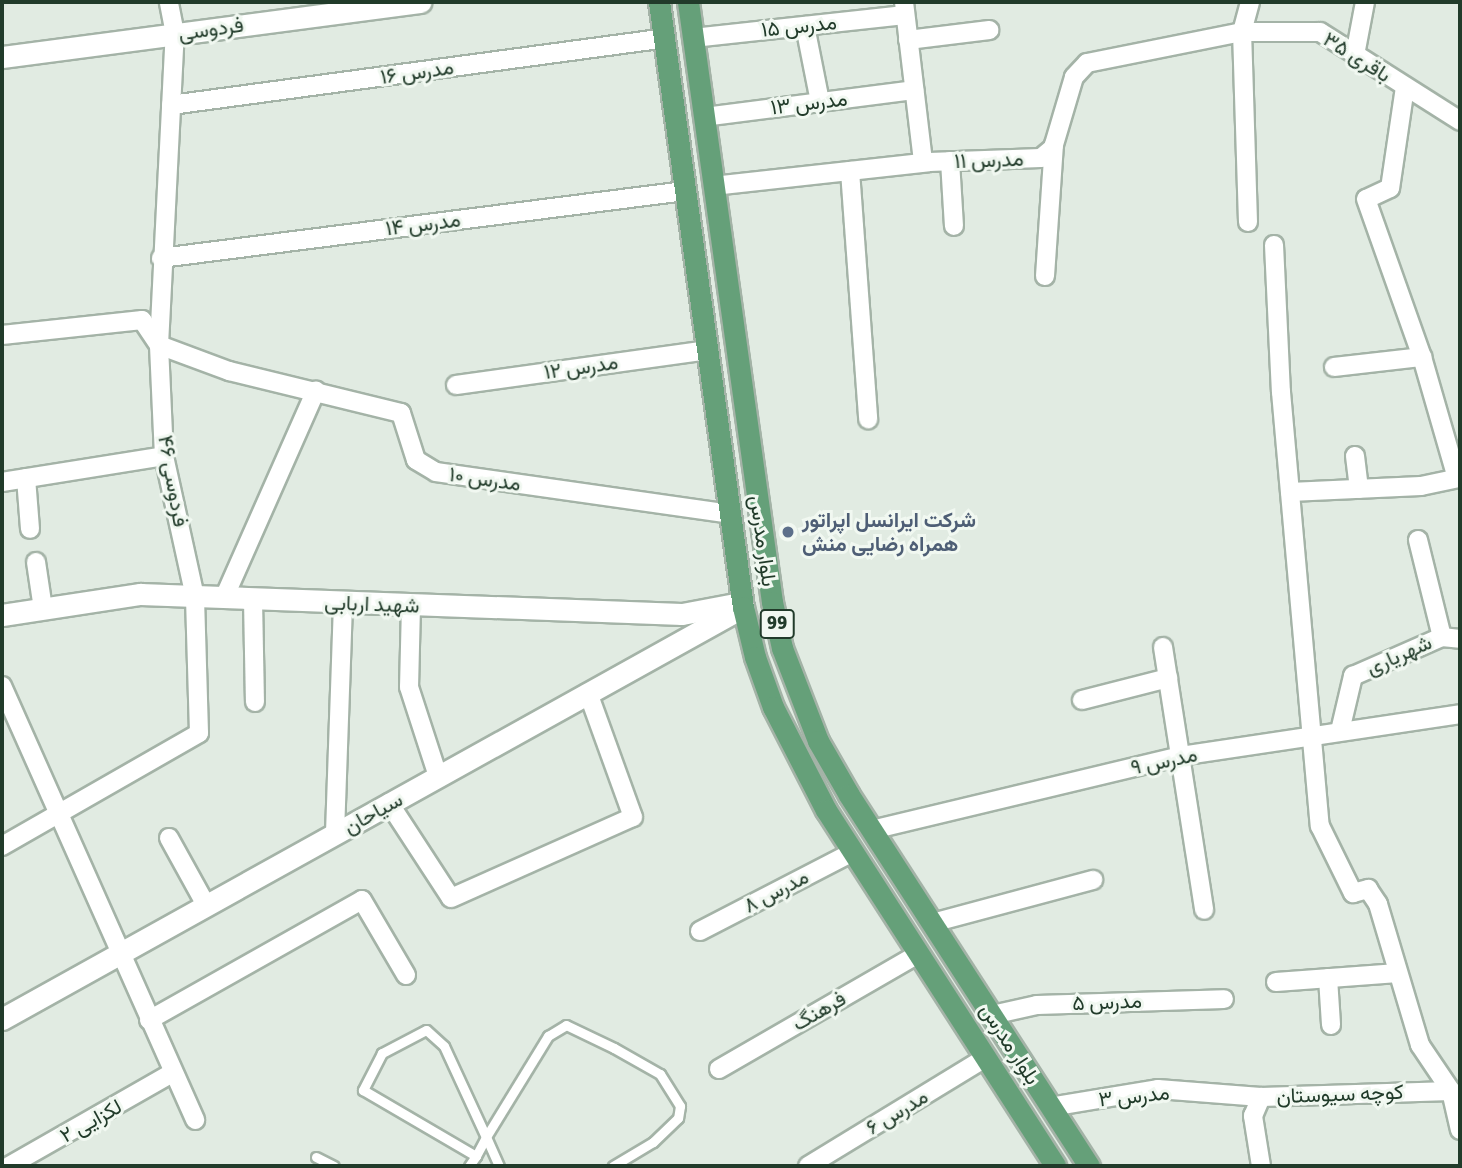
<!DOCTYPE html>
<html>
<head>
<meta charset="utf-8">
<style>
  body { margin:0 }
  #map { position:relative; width:1462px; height:1168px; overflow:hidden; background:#e1ebe2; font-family:Signika,Vazirmatn,sans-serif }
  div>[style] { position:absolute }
  .roads { filter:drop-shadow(2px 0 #a4b3a7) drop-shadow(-2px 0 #a4b3a7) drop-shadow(0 2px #a4b3a7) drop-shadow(0 -2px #a4b3a7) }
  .lane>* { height:9px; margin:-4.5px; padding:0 4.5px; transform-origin:4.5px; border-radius:4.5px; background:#fff }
  .street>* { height:18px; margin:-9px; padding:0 9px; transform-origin:9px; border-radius:9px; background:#fff }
  .secondary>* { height:21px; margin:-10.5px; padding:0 10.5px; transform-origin:10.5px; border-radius:10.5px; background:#fff }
  .primary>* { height:21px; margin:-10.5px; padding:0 10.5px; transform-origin:10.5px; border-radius:10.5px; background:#65a079 }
  .dots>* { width:19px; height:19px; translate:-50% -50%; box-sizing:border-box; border:4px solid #f1f8f1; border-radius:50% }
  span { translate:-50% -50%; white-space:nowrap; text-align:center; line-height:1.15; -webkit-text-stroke:6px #f1f8f1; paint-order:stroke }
  .shield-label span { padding:2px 5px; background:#f1f8f1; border:2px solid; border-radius:5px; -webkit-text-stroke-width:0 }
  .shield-label { font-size:19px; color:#213b2a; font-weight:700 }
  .street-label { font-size:21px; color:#213b2a }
  .service-label { font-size:21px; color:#4e5e75; font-weight:700 }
  .left { translate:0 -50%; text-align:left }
  .frame { position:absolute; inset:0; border:4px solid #213b2a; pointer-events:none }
</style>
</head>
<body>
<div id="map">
  <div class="roads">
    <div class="lane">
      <div style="left:316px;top:1157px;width:20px;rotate:27deg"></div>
      <div style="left:469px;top:1166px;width:12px;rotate:-55deg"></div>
      <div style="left:499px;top:1166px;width:32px;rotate:-114deg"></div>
      <div style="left:486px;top:1137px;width:100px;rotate:-114.8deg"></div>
      <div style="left:444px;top:1046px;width:24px;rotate:-138deg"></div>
      <div style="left:426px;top:1030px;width:50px;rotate:152.4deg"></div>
      <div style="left:382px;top:1053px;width:42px;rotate:117.2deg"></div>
      <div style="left:363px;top:1090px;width:131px;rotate:30.3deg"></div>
      <div style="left:476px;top:1156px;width:21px;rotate:-62deg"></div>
      <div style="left:486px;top:1137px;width:119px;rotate:-58.5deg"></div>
      <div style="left:548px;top:1036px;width:21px;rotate:-31deg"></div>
      <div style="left:566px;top:1025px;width:53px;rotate:25.6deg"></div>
      <div style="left:614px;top:1048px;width:53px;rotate:29.5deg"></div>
      <div style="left:660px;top:1074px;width:38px;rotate:58deg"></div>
      <div style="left:680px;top:1106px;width:12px;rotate:99deg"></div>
      <div style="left:678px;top:1118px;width:35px;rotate:136deg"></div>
      <div style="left:653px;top:1142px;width:47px;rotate:149deg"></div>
    </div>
    <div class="street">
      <div style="left:904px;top:2px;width:161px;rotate:83.2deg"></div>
      <div style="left:805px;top:26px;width:77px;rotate:78.8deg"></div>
      <div style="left:693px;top:38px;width:213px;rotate:-6.2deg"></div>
      <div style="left:908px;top:40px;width:82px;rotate:-7deg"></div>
      <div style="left:1355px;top:55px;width:54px;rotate:-79.3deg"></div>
      <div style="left:1405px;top:87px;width:102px;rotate:98.4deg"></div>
      <div style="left:1390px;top:188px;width:26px;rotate:155deg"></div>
      <div style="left:1366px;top:199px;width:168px;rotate:70.5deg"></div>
      <div style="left:1422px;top:357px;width:126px;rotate:73.9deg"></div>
      <div style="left:171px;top:105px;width:498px;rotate:-7.7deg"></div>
      <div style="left:704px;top:117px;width:212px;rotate:-7.3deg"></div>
      <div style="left:950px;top:161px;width:65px;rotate:86.5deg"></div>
      <div style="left:850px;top:171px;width:249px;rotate:85.8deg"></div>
      <div style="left:713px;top:186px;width:217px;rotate:-6.3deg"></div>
      <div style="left:929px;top:162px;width:112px;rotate:-2deg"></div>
      <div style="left:1041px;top:158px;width:16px;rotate:-40deg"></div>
      <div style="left:1053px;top:148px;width:74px;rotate:-73.5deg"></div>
      <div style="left:1074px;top:77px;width:19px;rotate:-47deg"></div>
      <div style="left:1087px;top:63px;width:158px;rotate:-11.3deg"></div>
      <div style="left:1242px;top:32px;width:78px"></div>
      <div style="left:1320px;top:32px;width:166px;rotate:32.4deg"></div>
      <div style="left:1248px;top:222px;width:190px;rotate:-91.8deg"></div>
      <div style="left:1242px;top:32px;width:31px;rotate:-75deg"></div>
      <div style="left:1274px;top:245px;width:147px;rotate:87.3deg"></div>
      <div style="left:1281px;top:392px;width:436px;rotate:84.9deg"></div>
      <div style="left:1320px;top:826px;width:75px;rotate:63.8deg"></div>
      <div style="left:1353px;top:893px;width:16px;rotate:-15deg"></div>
      <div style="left:1368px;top:889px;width:18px;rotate:56deg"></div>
      <div style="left:1378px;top:904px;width:147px;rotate:73.4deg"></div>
      <div style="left:1420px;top:1045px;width:55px;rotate:56deg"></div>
      <div style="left:161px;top:258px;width:528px;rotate:-7.29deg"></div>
      <div style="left:1045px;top:276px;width:132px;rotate:-86.1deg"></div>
      <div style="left:2px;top:335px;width:141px;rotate:-6.1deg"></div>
      <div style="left:142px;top:320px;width:30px;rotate:56deg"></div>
      <div style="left:159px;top:345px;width:75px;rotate:20.4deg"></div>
      <div style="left:229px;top:371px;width:177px;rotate:13.7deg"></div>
      <div style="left:401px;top:413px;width:49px;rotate:72.3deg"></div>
      <div style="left:416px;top:460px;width:23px;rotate:31deg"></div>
      <div style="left:436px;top:472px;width:297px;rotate:8.1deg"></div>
      <div style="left:1334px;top:367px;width:89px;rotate:-6.5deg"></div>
      <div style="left:456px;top:385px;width:253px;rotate:-7.9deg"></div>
      <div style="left:1355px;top:456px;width:33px;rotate:83deg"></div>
      <div style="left:26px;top:478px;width:51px;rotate:85.5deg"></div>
      <div style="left:2px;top:482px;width:164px;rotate:-9.1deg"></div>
      <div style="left:1290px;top:492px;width:131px;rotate:-2.6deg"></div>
      <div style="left:1421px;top:486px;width:40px;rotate:-12deg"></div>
      <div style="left:1418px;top:540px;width:100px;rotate:76.1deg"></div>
      <div style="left:36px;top:562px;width:48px;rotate:81.5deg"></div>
      <div style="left:224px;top:598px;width:227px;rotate:-66.1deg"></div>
      <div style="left:253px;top:600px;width:102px;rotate:88.9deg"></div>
      <div style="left:411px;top:606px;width:81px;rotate:91.4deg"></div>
      <div style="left:409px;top:687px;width:94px;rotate:72deg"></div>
      <div style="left:1163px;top:647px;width:266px;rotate:81.1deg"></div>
      <div style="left:2px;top:686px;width:475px;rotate:66deg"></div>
      <div style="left:1082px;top:700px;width:89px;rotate:-14.3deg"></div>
      <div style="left:1340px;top:731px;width:57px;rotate:-76.7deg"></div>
      <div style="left:1353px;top:676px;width:97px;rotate:-23.7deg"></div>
      <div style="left:1442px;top:637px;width:18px;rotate:6deg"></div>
      <div style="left:389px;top:803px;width:113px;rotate:56.9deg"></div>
      <div style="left:451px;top:898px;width:199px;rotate:-24deg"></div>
      <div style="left:633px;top:817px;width:132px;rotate:-109.9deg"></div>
      <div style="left:872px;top:830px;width:317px;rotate:-13.5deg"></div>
      <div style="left:1180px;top:756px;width:283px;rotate:-8.5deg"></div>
      <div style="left:335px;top:833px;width:230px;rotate:-88deg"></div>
      <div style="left:169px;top:838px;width:77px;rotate:61.1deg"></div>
      <div style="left:2px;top:846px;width:227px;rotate:-29.8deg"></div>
      <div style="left:199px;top:733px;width:136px;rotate:-91.7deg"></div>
      <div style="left:195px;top:597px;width:144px;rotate:-102.4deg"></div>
      <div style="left:164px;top:456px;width:111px;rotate:-92.6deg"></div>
      <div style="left:159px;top:345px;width:311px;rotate:-87.1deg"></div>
      <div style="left:175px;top:34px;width:33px;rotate:-101deg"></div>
      <div style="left:932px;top:923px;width:167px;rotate:-15deg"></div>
      <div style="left:700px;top:931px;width:172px;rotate:-27.3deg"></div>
      <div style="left:1328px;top:978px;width:47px;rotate:86.3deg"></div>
      <div style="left:1276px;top:982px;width:122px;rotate:-4.2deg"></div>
      <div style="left:992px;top:1015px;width:46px;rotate:-12.5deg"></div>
      <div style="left:1037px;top:1005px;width:187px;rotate:-1.8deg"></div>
      <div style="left:149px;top:1020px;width:244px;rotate:-29.4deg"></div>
      <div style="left:362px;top:900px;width:87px;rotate:59.6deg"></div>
      <div style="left:719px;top:1069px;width:230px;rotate:-30deg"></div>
      <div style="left:1050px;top:1107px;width:109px;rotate:-9.5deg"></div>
      <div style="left:1158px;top:1089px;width:103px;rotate:4.4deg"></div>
      <div style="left:9px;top:1166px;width:188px;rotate:-29.7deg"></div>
      <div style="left:808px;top:1166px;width:207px;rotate:-31.4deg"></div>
      <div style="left:1261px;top:1166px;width:51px;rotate:-99.1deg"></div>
      <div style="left:1253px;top:1116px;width:21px;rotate:-67deg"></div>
      <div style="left:1261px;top:1097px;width:190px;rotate:-1.8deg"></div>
      <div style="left:1451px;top:1091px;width:40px;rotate:77deg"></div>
    </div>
    <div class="secondary">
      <div style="left:2px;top:57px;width:422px;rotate:-7.5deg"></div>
      <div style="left:2px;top:615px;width:140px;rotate:-8.7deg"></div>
      <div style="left:140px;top:594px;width:542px;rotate:2.11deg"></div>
      <div style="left:682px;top:614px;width:54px;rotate:-10.7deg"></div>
      <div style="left:2px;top:1019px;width:848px;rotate:-29.07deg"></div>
    </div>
    <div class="primary">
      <div style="left:659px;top:2px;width:611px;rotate:82.1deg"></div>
      <div style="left:743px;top:607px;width:51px;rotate:76.5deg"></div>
      <div style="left:755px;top:657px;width:53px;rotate:70.2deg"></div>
      <div style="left:773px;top:707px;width:116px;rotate:62.8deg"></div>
      <div style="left:826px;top:810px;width:423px;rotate:57.2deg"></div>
      <div style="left:688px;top:2px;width:606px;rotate:82.03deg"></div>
      <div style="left:772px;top:602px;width:47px;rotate:77.7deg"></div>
      <div style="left:782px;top:648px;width:100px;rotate:68.8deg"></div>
      <div style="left:818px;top:741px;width:62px;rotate:60.1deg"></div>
      <div style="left:849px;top:795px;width:442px;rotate:57.1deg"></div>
    </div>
  </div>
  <div class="dots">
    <div style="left:788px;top:532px;background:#5c6f8a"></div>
  </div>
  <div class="shield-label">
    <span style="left:777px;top:624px">99</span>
  </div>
  <div class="street-label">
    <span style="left:799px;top:26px;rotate:-6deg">مدرس ۱۵</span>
    <span style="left:211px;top:29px;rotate:-8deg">فردوسی</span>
    <span style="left:1357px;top:57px;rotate:32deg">باقری ۳۵</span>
    <span style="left:417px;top:72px;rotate:-8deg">مدرس ۱۶</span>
    <span style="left:809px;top:103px;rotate:-7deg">مدرس ۱۳</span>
    <span style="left:989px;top:160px;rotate:-2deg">مدرس ۱۱</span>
    <span style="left:423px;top:224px;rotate:-7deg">مدرس ۱۴</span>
    <span style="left:581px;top:367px;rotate:-8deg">مدرس ۱۲</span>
    <span style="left:485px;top:479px;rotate:8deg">مدرس ۱۰</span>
    <span style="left:173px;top:481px;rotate:80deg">فردوسی ۴۶</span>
    <span style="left:763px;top:541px;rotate:82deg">بلوار مدرس</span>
    <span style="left:372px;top:604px;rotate:2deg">شهید اربابی</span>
    <span style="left:1399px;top:655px;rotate:-24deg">شهریاری</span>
    <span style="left:1164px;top:761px;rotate:-12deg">مدرس ۹</span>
    <span style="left:373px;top:813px;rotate:-29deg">سیاحان</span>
    <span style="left:776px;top:891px;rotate:-27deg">مدرس ۸</span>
    <span style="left:1107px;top:1002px;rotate:-2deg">مدرس ۵</span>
    <span style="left:819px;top:1011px;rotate:-30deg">فرهنگ</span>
    <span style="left:1010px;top:1044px;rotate:57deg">بلوار مدرس</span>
    <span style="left:1340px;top:1094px;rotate:-2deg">کوچه سیوستان</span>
    <span style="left:1134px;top:1096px;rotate:-6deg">مدرس ۳</span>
    <span style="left:897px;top:1112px;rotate:-31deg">مدرس ۶</span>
    <span style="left:91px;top:1121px;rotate:-29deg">لکزایی ۲</span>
  </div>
  <div class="service-label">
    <span class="left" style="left:802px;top:532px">شرکت ایرانسل اپراتور<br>همراه رضایی منش</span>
  </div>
  <div class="frame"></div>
</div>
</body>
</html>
